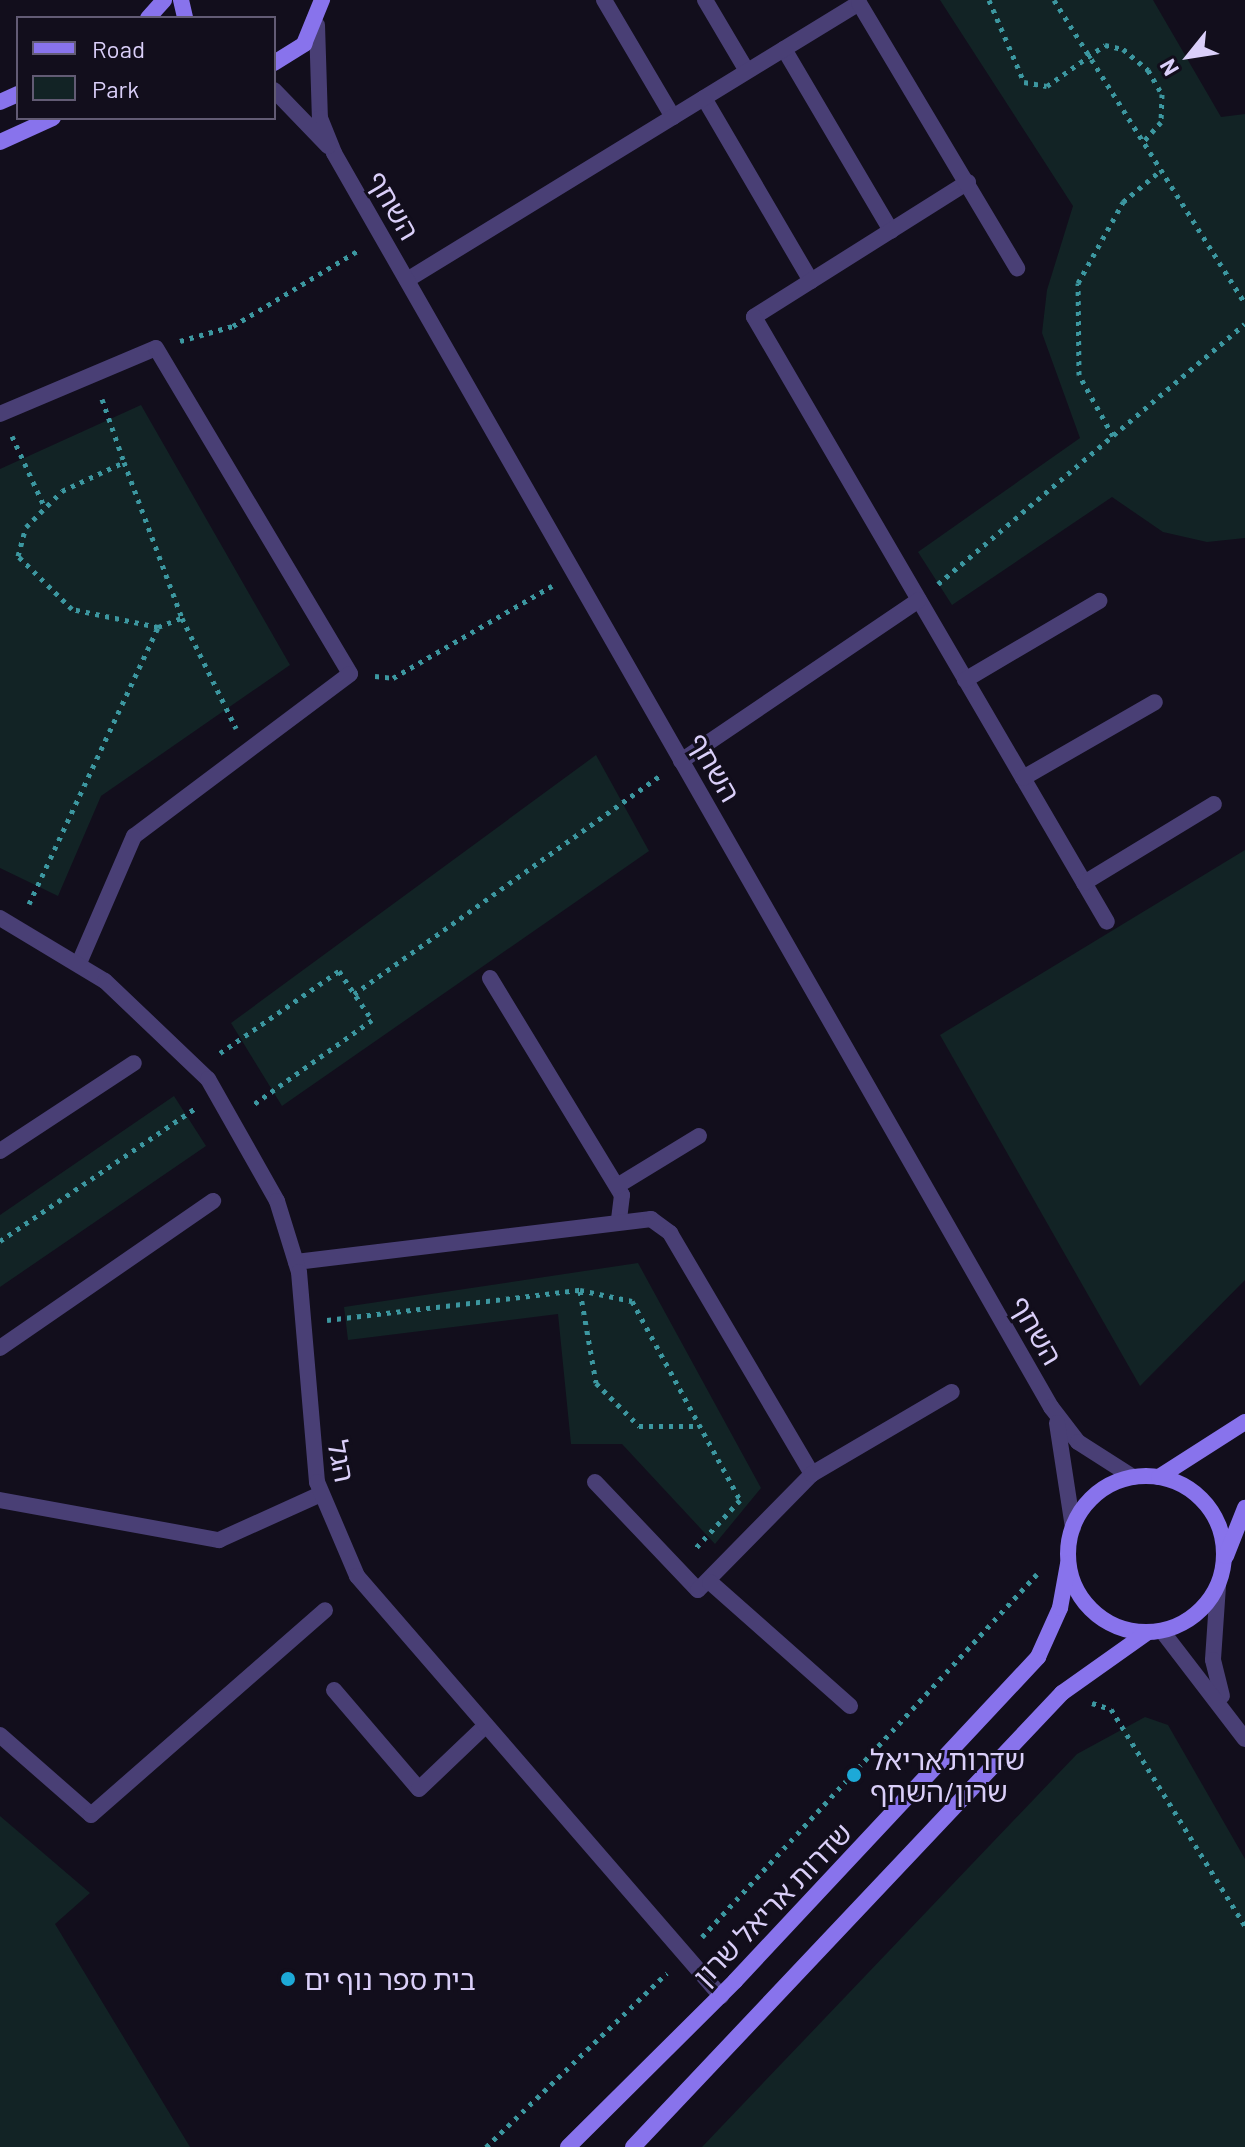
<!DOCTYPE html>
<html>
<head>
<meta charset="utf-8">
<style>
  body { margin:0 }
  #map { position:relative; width:1245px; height:2147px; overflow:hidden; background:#120e1c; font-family:Barlow,"Noto Sans Hebrew",sans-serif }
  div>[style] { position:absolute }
  .green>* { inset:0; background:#122325 }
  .path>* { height:5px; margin-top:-2.5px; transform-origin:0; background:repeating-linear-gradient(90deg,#3c97a0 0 4px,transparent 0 10px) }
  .lane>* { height:16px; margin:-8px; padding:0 8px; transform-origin:8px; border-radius:8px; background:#493f75 }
  .street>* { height:16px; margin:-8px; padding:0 8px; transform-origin:8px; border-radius:8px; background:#493f75 }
  .secondary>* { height:16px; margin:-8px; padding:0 8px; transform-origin:8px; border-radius:8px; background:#8873ec }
  .secondary>.ring { margin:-8px; padding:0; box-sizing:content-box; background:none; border:16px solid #8873ec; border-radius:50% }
  .dots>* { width:22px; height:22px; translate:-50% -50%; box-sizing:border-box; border:4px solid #120e1c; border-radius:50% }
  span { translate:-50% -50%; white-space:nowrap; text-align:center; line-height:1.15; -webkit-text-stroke:6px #120e1c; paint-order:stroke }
  .street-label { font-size:28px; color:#dacff9 }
  .poi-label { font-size:28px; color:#dacff9 }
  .left { translate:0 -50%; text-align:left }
  .legend { position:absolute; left:16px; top:16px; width:260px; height:104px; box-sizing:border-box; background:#120e1c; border:2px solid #625b74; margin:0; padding:10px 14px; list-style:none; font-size:24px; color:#dacff9 }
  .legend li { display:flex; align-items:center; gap:16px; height:40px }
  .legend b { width:40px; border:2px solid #625b74 }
  .north { position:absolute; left:1149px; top:16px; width:80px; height:80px; -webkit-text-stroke:6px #120e1c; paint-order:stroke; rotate:240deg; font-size:22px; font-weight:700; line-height:32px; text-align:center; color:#dacff9 }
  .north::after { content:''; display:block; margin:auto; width:28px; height:36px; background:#dacff9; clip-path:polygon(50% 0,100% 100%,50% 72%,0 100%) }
</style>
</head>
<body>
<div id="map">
  <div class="green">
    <div style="clip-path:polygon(940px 0,1153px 0,1221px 117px,1245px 114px,1245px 538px,1207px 542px,1163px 532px,1112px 497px,952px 605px,918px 552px,1080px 438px,1042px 333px,1047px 290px,1073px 206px)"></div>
    <div style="clip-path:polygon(141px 405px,290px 665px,101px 796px,58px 896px,0 868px,0 469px)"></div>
    <div style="clip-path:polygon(596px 755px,649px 851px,282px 1106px,231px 1023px)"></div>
    <div style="clip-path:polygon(1245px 850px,1245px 1280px,1140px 1386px,940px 1035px)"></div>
    <div style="clip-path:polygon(174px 1096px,206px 1146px,0 1287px,0 1215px)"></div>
    <div style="clip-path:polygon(638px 1263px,761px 1488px,715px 1544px,622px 1444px,571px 1444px,558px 1314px,348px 1340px,344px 1307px)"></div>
    <div style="clip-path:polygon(1145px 1717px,1168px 1725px,1245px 1859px,1245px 2147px,702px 2147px,1077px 1754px)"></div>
    <div style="clip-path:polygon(0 1816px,90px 1893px,55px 1924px,190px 2147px,0 2147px)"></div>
  </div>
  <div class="path">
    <div style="left:989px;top:0;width:89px;rotate:66.9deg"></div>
    <div style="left:1024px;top:82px;width:23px;rotate:10deg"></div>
    <div style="left:1047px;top:86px;width:71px;rotate:-35.3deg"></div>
    <div style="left:1105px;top:45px;width:18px;rotate:13deg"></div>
    <div style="left:1123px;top:49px;width:33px;rotate:40deg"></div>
    <div style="left:1148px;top:70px;width:28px;rotate:60deg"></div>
    <div style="left:1162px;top:94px;width:28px;rotate:92deg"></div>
    <div style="left:1161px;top:122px;width:27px;rotate:132deg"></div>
    <div style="left:1054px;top:0;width:358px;rotate:57.8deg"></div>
    <div style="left:180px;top:341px;width:55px;rotate:-15.8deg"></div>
    <div style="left:233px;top:326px;width:147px;rotate:-31.1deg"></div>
    <div style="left:102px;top:399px;width:67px;rotate:70.8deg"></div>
    <div style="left:12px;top:436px;width:79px;rotate:65.4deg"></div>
    <div style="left:1113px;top:436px;width:70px;rotate:-119.1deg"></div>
    <div style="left:1079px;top:375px;width:92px;rotate:-90.6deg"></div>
    <div style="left:1078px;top:283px;width:93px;rotate:-60.9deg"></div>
    <div style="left:1123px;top:202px;width:50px;rotate:-40.1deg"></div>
    <div style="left:938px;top:584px;width:402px;rotate:-40.3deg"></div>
    <div style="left:158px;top:627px;width:88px;rotate:-168.2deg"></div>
    <div style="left:72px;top:609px;width:76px;rotate:-135.5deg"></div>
    <div style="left:18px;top:556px;width:30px;rotate:-75deg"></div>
    <div style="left:26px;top:527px;width:51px;rotate:-45deg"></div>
    <div style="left:62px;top:491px;width:68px;rotate:-25.1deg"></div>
    <div style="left:124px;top:462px;width:166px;rotate:69.6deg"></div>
    <div style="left:182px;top:618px;width:123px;rotate:63.9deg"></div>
    <div style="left:375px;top:676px;width:18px;rotate:6deg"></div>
    <div style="left:393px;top:678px;width:184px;rotate:-30.1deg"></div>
    <div style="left:29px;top:904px;width:306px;rotate:-65deg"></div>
    <div style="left:158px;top:627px;width:26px;rotate:-21deg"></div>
    <div style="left:354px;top:994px;width:376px;rotate:-35.5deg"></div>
    <div style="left:220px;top:1053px;width:145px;rotate:-34.6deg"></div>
    <div style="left:339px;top:971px;width:59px;rotate:56deg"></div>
    <div style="left:372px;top:1020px;width:146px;rotate:144.5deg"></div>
    <div style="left:0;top:1241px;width:235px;rotate:-34.2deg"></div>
    <div style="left:580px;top:1291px;width:93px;rotate:80.1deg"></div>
    <div style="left:596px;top:1383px;width:61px;rotate:45deg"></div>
    <div style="left:639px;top:1426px;width:60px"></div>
    <div style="left:327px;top:1320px;width:255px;rotate:-6.8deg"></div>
    <div style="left:580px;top:1290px;width:53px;rotate:11.9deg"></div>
    <div style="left:632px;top:1301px;width:226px;rotate:61.5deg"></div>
    <div style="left:740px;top:1500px;width:68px;rotate:132.6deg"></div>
    <div style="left:1092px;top:1703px;width:20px;rotate:18deg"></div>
    <div style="left:1111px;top:1709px;width:255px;rotate:58.3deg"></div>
    <div style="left:702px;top:1937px;width:494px;rotate:-47.3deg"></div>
    <div style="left:486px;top:2147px;width:251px;rotate:-43.9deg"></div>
  </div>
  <div class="lane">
    <div style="left:604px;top:0;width:136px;rotate:59.5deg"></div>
    <div style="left:705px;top:0;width:82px;rotate:59.4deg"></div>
    <div style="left:784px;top:49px;width:211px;rotate:59.5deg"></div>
    <div style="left:704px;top:98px;width:212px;rotate:59.7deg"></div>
    <div style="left:968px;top:182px;width:253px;rotate:147.8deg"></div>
    <div style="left:754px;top:317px;width:700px;rotate:59.74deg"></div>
    <div style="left:407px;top:280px;width:530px;rotate:-31.5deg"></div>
    <div style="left:859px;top:3px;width:309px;rotate:59.2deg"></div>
    <div style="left:0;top:414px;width:169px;rotate:-22.9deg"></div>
    <div style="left:156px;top:348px;width:379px;rotate:59.2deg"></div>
    <div style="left:350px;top:674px;width:270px;rotate:143.1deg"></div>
    <div style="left:134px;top:836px;width:138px;rotate:113.4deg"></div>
    <div style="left:965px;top:680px;width:156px;rotate:-30.5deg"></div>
    <div style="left:681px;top:761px;width:287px;rotate:-34.1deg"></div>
    <div style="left:1023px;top:778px;width:152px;rotate:-29.9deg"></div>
    <div style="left:1084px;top:883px;width:152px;rotate:-31.3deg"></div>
    <div style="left:490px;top:978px;width:254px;rotate:58.7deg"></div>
    <div style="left:622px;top:1195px;width:25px;rotate:97deg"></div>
    <div style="left:0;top:1151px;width:160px;rotate:-33.3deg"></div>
    <div style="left:617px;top:1186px;width:96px;rotate:-31.4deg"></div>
    <div style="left:296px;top:1262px;width:358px;rotate:-6.9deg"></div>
    <div style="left:651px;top:1219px;width:24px;rotate:36deg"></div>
    <div style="left:670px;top:1233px;width:280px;rotate:59.5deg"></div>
    <div style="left:0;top:1348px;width:259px;rotate:-34.6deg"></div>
    <div style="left:595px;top:1482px;width:149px;rotate:46.4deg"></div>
    <div style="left:698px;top:1590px;width:163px;rotate:-45.5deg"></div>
    <div style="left:812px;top:1474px;width:162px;rotate:-30.4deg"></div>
    <div style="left:0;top:1500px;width:223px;rotate:10.4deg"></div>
    <div style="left:219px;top:1540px;width:112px;rotate:-24.3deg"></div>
    <div style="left:710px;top:1582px;width:187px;rotate:41.5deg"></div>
    <div style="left:334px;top:1690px;width:130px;rotate:49.4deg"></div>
    <div style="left:419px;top:1789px;width:88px;rotate:-43.6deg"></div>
    <div style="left:0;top:1735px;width:121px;rotate:41.3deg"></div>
    <div style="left:91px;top:1815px;width:311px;rotate:-41.2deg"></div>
  </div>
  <div class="street">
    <div style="left:317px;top:25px;width:93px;rotate:88.2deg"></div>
    <div style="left:320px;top:118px;width:38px;rotate:68deg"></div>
    <div style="left:334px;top:153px;width:1445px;rotate:60.24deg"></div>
    <div style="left:1051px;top:1407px;width:44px;rotate:52.4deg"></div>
    <div style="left:1078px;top:1442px;width:65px;rotate:32.5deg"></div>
    <div style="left:274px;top:90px;width:78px;rotate:46deg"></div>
    <div style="left:0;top:918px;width:122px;rotate:31deg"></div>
    <div style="left:105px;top:981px;width:142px;rotate:43.6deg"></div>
    <div style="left:208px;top:1079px;width:140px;rotate:60.5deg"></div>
    <div style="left:277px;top:1201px;width:74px;rotate:72.8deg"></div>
    <div style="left:299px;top:1272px;width:211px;rotate:85.1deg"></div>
    <div style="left:317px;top:1482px;width:102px;rotate:66.9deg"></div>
    <div style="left:357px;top:1576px;width:556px;rotate:49.09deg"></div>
    <div style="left:1057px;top:1423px;width:106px;rotate:81.3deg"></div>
    <div style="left:1218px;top:1586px;width:74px;rotate:93.9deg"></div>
    <div style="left:1213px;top:1660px;width:37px;rotate:76deg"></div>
    <div style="left:1162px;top:1631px;width:136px;rotate:52.5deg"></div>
  </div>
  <div class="secondary">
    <div style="left:181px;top:0;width:18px;rotate:77deg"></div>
    <div style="left:148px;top:18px;width:24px;rotate:-48deg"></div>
    <div style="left:274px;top:63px;width:36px;rotate:-32deg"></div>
    <div style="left:304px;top:44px;width:48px;rotate:-67.8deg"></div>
    <div style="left:0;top:102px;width:20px;rotate:-24deg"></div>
    <div style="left:0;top:142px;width:58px;rotate:-24.4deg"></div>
    <div class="ring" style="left:1068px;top:1476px;width:140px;height:140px"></div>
    <div style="left:1159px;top:1477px;width:102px;rotate:-32.6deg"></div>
    <div style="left:1226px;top:1556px;width:52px;rotate:-68.4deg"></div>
    <div style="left:568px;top:2147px;width:235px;rotate:-44.8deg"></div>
    <div style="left:735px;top:1981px;width:444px;rotate:-46.9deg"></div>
    <div style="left:1038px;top:1657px;width:54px;rotate:-65.8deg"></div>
    <div style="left:1060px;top:1608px;width:45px;rotate:-79.7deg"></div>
    <div style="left:633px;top:2147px;width:625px;rotate:-46.62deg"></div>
    <div style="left:1062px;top:1693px;width:105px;rotate:-35.3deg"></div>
  </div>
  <div class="dots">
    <div style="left:854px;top:1775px;background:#1da9d7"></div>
    <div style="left:288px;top:1979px;background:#1da9d7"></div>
  </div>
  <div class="street-label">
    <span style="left:394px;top:205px;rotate:60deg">השחף</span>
    <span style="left:715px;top:767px;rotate:60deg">השחף</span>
    <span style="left:1037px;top:1330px;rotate:60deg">השחף</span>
    <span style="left:342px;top:1461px;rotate:79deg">הגל</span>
    <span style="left:772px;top:1904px;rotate:-46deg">שדרות אריאל שרון</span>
  </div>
  <div class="poi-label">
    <span class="left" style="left:870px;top:1775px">שדרות אריאל<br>שרון/השחף</span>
    <span class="left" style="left:304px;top:1979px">בית ספר נוף ים</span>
  </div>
  <ul class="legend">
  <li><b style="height:10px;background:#8873ec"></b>Road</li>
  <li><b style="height:22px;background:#122325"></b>Park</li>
  </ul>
  <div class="north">N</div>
</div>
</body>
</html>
